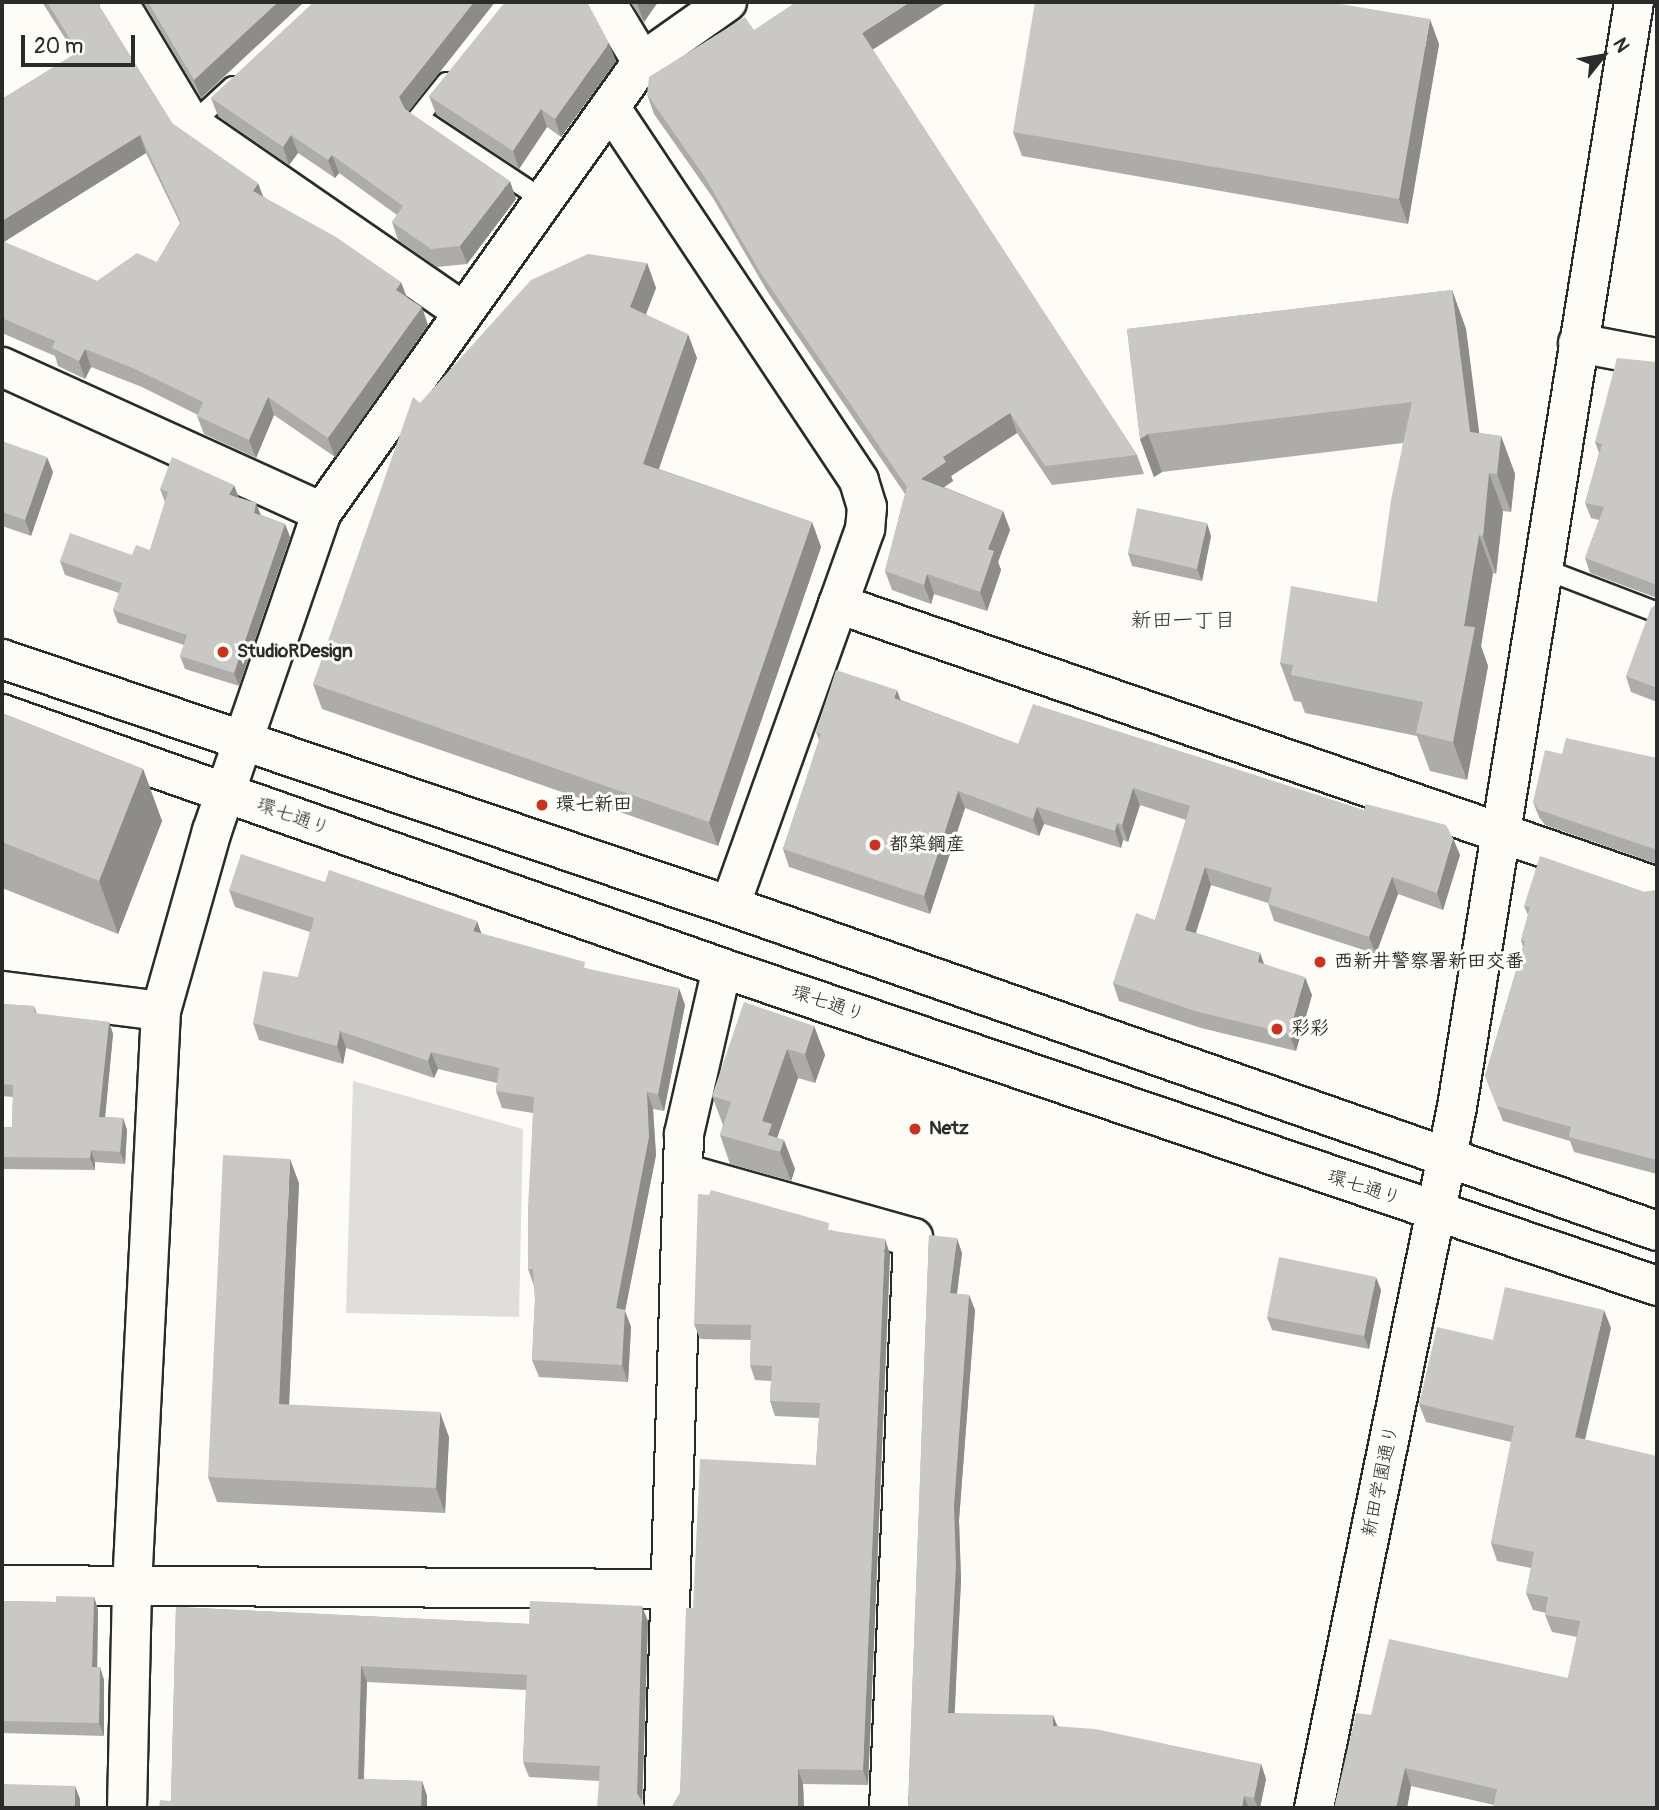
<!DOCTYPE html>
<html>
<head>
<meta charset="utf-8">
<style>
  body { margin:0 }
  #map { position:relative; width:1659px; height:1810px; overflow:hidden; background:#fdfcf7; font-family:Pangolin,"Klee One",sans-serif }
  div>[style] { position:absolute }
  .green>* { inset:0; background:#dfdeda }
  .roads { filter:drop-shadow(2px 0 #2b2b2b) drop-shadow(-2px 0 #2b2b2b) drop-shadow(0 2px #2b2b2b) drop-shadow(0 -2px #2b2b2b) }
  .lane>* { height:19px; margin:-9.5px; padding:0 9.5px; transform-origin:9.5px; border-radius:9.5px; background:#fdfcf7 }
  .street>* { height:38px; margin:-19px; padding:0 19px; transform-origin:19px; border-radius:19px; background:#fdfcf7 }
  .secondary>* { height:38px; margin:-19px; padding:0 19px; transform-origin:19px; border-radius:19px; background:#fdfcf7 }
  .primary>* { height:38px; margin:-19px; padding:0 19px; transform-origin:19px; border-radius:19px; background:#fdfcf7 }
  .wall>* { inset:0; background:#adaca9 }
  .shaded-wall>* { inset:0; background:#8d8c89 }
  .building>* { inset:0; background:#c9c8c4 }
  .dots>* { width:19px; height:19px; translate:-50% -50%; box-sizing:border-box; border:4px solid #fdfcf7; border-radius:50% }
  span { translate:-50% -50%; white-space:nowrap; text-align:center; line-height:1.15; -webkit-text-stroke:6px #fdfcf7; paint-order:stroke }
  .poi-label { font-size:19px; color:#2b2b2b; font-weight:700 }
  .left { translate:0 -50%; text-align:left }
  .street-label { font-size:19px; color:#2b2b2b }
  .neighbourhood-label { font-size:21px; color:#2b2b2b }
  .frame { position:absolute; inset:0; border:4px solid #2b2b2b; pointer-events:none }
  .north { position:absolute; left:1568px; top:21px; width:70px; height:70px; -webkit-text-stroke:5px #fdfcf7; paint-order:stroke; rotate:59deg; font-size:19px; font-weight:700; line-height:28px; text-align:center; color:#2b2b2b }
  .north::after { content:''; display:block; margin:auto; width:24px; height:32px; background:#2b2b2b; clip-path:polygon(50% 0,100% 100%,50% 72%,0 100%) }
  .scale { position:absolute; left:21px; top:35px; width:114px; height:32px; box-sizing:border-box; border:4px solid #2b2b2b; border-top:0; padding-left:9px; font-size:21px; line-height:24px; white-space:nowrap; color:#2b2b2b; -webkit-text-stroke:5px #fdfcf7; paint-order:stroke }
</style>
</head>
<body>
<div id="map">
  <div class="green">
    <div style="clip-path:polygon(353px 1081px,523px 1129px,519px 1317px,346px 1313px)"></div>
  </div>
  <div class="roads">
    <div class="lane">
      <div style="left:446px;top:82px;width:45px;rotate:128.7deg"></div>
      <div style="left:418px;top:117px;width:151px;rotate:33.4deg"></div>
      <div style="left:191px;top:124px;width:56px;rotate:-42.8deg"></div>
      <div style="left:1545px;top:569px;width:120px;rotate:21deg"></div>
    </div>
    <div class="street">
      <div style="left:118px;top:2px;width:142px;rotate:59.1deg"></div>
      <div style="left:191px;top:124px;width:331px;rotate:34.6deg"></div>
      <div style="left:642px;top:62px;width:104px;rotate:-35.2deg"></div>
      <div style="left:610px;top:107px;width:449px;rotate:56.3deg"></div>
      <div style="left:859px;top:481px;width:27px;rotate:73deg"></div>
      <div style="left:867px;top:507px;width:22px;rotate:95deg"></div>
      <div style="left:865px;top:529px;width:400px;rotate:109.7deg"></div>
      <div style="left:1578px;top:343px;width:80px;rotate:10.8deg"></div>
      <div style="left:2px;top:367px;width:351px;rotate:24.4deg"></div>
      <div style="left:838px;top:604px;width:867px;rotate:19.06deg"></div>
      <div style="left:2px;top:991px;width:160px;rotate:7.2deg"></div>
      <div style="left:686px;top:1174px;width:236px;rotate:15.7deg"></div>
      <div style="left:913px;top:1238px;width:571px;rotate:92.41deg"></div>
      <div style="left:2px;top:1585px;width:668px;rotate:0.34deg"></div>
      <div style="left:127px;top:1808px;width:221px;rotate:-88.7deg"></div>
      <div style="left:132px;top:1587px;width:577px;rotate:-87.12deg"></div>
      <div style="left:161px;top:1011px;width:187px;rotate:-74.2deg"></div>
      <div style="left:212px;top:831px;width:337px;rotate:-71deg"></div>
      <div style="left:322px;top:512px;width:552px;rotate:-54.58deg"></div>
      <div style="left:642px;top:62px;width:70px;rotate:-121deg"></div>
      <div style="left:664px;top:1808px;width:674px;rotate:-88.3deg"></div>
      <div style="left:684px;top:1134px;width:170px;rotate:-77.1deg"></div>
    </div>
    <div class="secondary">
      <div style="left:1314px;top:1808px;width:715px;rotate:-78.47deg"></div>
      <div style="left:1457px;top:1107px;width:1119px;rotate:-80.9deg"></div>
    </div>
    <div class="primary">
      <div style="left:2px;top:659px;width:769px;rotate:18.74deg"></div>
      <div style="left:730px;top:906px;width:982px;rotate:19.32deg"></div>
      <div style="left:2px;top:714px;width:763px;rotate:19.43deg"></div>
      <div style="left:722px;top:968px;width:988px;rotate:18.78deg"></div>
    </div>
  </div>
  <div class="wall">
    <div style="clip-path:polygon(evenodd,42px 2px,99px 2px,99px 6px,172px 123px,263px 197px,407px 297px,428px 325px,335px 457px,274px 415px,256px 458px,204px 434px,197px 416px,198px 415px,142px 387px,91px 367px,85px 379px,58px 366px,55px 356px,2px 333px,2px 99px,75px 54px,42px 2px,146px 153px,180px 223px,157px 262px,97px 281px,4px 242px,146px 153px)"></div>
    <div style="clip-path:polygon(143px 2px,304px 2px,201px 98px)"></div>
    <div style="clip-path:polygon(314px 2px,495px 2px,408px 112px,516px 199px,467px 264px,437px 267px,398px 240px,392px 222px,397px 215px,339px 173px,335px 178px,298px 153px,289px 165px,218px 116px,211px 98px)"></div>
    <div style="clip-path:polygon(630px 2px,658px 2px,644px 22px)"></div>
    <div style="clip-path:polygon(754px 30px,873px 50px,1137px 455px,1144px 474px,1052px 485px,1017px 433px,951px 476px,953px 481px,944px 487px,1003px 511px,1010px 530px,998px 562px,1001px 570px,987px 611px,934px 594px,931px 604px,892px 590px,885px 571px,905px 494px,767px 291px,713px 198px,654px 114px,647px 94px)"></div>
    <div style="clip-path:polygon(1439px 44px,1408px 224px,1022px 156px,1013px 132px)"></div>
    <div style="clip-path:polygon(616px 61px,561px 137px,547px 127px,519px 169px,436px 114px,429px 96px)"></div>
    <div style="clip-path:polygon(647px 263px,656px 288px,646px 314px,697px 358px,659px 469px,812px 522px,821px 547px,718px 846px,322px 709px,313px 684px,420px 403px)"></div>
    <div style="clip-path:polygon(1452px 290px,1466px 329px,1479px 433px,1501px 436px,1515px 474px,1511px 512px,1503px 511px,1496px 574px,1493px 573px,1481px 646px,1488px 666px,1467px 780px,1430px 771px,1417px 736px,1305px 713px,1301px 702px,1294px 701px,1280px 663px,1377px 602px,1403px 443px,1162px 472px,1154px 477px,1140px 439px,1127px 329px)"></div>
    <div style="clip-path:polygon(1657px 362px,1657px 598px,1590px 573px,1585px 558px,1599px 520px,1591px 518px,1585px 503px,1599px 453px,1595px 442px)"></div>
    <div style="clip-path:polygon(2px 441px,53px 472px,31px 536px,2px 526px)"></div>
    <div style="clip-path:polygon(160px 489px,238px 497px,256px 503px,261px 515px,285px 524px,290px 537px,239px 686px,185px 669px,180px 656px,184px 645px,118px 623px,113px 610px,119px 593px,65px 575px,60px 561px,132px 555px,150px 550px,165px 502px)"></div>
    <div style="clip-path:polygon(1211px 536px,1202px 581px,1132px 566px,1128px 553px)"></div>
    <div style="clip-path:polygon(1657px 604px,1657px 702px,1631px 692px,1626px 676px)"></div>
    <div style="clip-path:polygon(901px 700px,1018px 744px,1460px 855px,1443px 910px,1398px 894px,1376px 954px,1274px 921px,1268px 903px,1211px 885px,1196px 933px,1260px 953px,1264px 964px,1312px 995px,1296px 1051px,1201px 1028px,1119px 1001px,1113px 983px,1155px 920px,1186px 820px,1140px 805px,1128px 842px,1123px 840px,1121px 848px,1044px 824px,1039px 836px,965px 808px,930px 914px,789px 867px,783px 849px,819px 740px,816px 732px)"></div>
    <div style="clip-path:polygon(2px 713px,143px 769px,162px 821px,118px 934px,2px 888px)"></div>
    <div style="clip-path:polygon(1562px 754px,1657px 758px,1657px 864px,1545px 825px,1539px 817px,1533px 802px)"></div>
    <div style="clip-path:polygon(229px 890px,481px 934px,588px 969px,685px 1005px,664px 1111px,653px 1109px,656px 1155px,625px 1311px,631px 1327px,628px 1382px,539px 1377px,532px 1360px,535px 1299px,534px 1286px,528px 1269px,533px 1113px,502px 1108px,496px 1091px,497px 1083px,438px 1069px,434px 1078px,346px 1048px,343px 1064px,259px 1040px,253px 1023px,298px 977px,310px 932px,235px 907px)"></div>
    <div style="clip-path:polygon(1657px 890px,1657px 1174px,1574px 1152px,1570px 1141px,1503px 1121px,1485px 1076px,1523px 947px,1521px 940px,1528px 915px,1524px 906px,1645px 892px)"></div>
    <div style="clip-path:polygon(2px 1004px,34px 1006px,37px 1014px,109px 1022px,113px 1034px,105px 1117px,123px 1118px,127px 1130px,125px 1164px,95px 1162px,95px 1170px,2px 1169px,2px 1127px,12px 1127px,13px 1097px,2px 1096px)"></div>
    <div style="clip-path:polygon(814px 1026px,825px 1055px,815px 1083px,798px 1078px,777px 1138px,795px 1169px,791px 1181px,730px 1164px,720px 1135px,723px 1125px,712px 1096px)"></div>
    <div style="clip-path:polygon(299px 1183px,289px 1405px,449px 1437px,445px 1513px,217px 1502px,208px 1477px)"></div>
    <div style="clip-path:polygon(831px 1230px,890px 1254px,868px 1785px,803px 1784px,804px 1808px,671px 1808px,680px 1793px,693px 1608px,816px 1465px,819px 1418px,775px 1416px,770px 1401px,771px 1381px,755px 1380px,750px 1365px,751px 1340px,700px 1339px,694px 1324px)"></div>
    <div style="clip-path:polygon(929px 1235px,962px 1253px,957px 1294px,969px 1295px,975px 1310px,959px 1520px,961px 1580px,954px 1713px,1057px 1726px,1261px 1764px,1266px 1779px,1260px 1808px,908px 1808px)"></div>
    <div style="clip-path:polygon(1381px 1290px,1369px 1349px,1272px 1330px,1267px 1317px)"></div>
    <div style="clip-path:polygon(1611px 1328px,1585px 1440px,1657px 1808px,1494px 1805px,1411px 1786px,1407px 1808px,1334px 1808px,1371px 1715px,1568px 1678px,1577px 1637px,1552px 1632px,1545px 1615px,1546px 1613px,1533px 1610px,1526px 1593px,1531px 1568px,1497px 1561px,1491px 1543px,1511px 1442px,1426px 1422px,1419px 1404px,1493px 1340px)"></div>
    <div style="clip-path:polygon(94px 1597px,98px 1610px,97px 1667px,104px 1680px,104px 1736px,2px 1733px,2px 1601px,56px 1602px)"></div>
    <div style="clip-path:polygon(176px 1607px,529px 1624px,648px 1621px,642px 1803px,599px 1781px,529px 1777px,523px 1762px,526px 1690px,367px 1682px,364px 1779px,422px 1781px,427px 1796px,427px 1808px,159px 1808px,171px 1801px)"></div>
  </div>
  <div class="shaded-wall">
    <div style="clip-path:polygon(278px 2px,304px 2px,201px 98px,194px 80px)"></div>
    <div style="clip-path:polygon(474px 2px,495px 2px,406px 115px,399px 97px)"></div>
    <div style="clip-path:polygon(639px 2px,658px 2px,644px 22px,637px 4px)"></div>
    <div style="clip-path:polygon(910px 2px,947px 2px,869px 52px,862px 33px)"></div>
    <div style="clip-path:polygon(1430px 19px,1439px 44px,1408px 224px,1399px 199px)"></div>
    <div style="clip-path:polygon(609px 43px,616px 61px,561px 137px,555px 119px)"></div>
    <div style="clip-path:polygon(541px 109px,547px 127px,519px 169px,513px 151px)"></div>
    <div style="clip-path:polygon(140px 135px,146px 153px,2px 243px,2px 221px)"></div>
    <div style="clip-path:polygon(291px 135px,298px 153px,289px 165px,283px 147px)"></div>
    <div style="clip-path:polygon(332px 155px,339px 173px,335px 178px,328px 160px)"></div>
    <div style="clip-path:polygon(510px 181px,516px 199px,467px 264px,460px 246px)"></div>
    <div style="clip-path:polygon(258px 183px,265px 201px,253px 191px)"></div>
    <div style="clip-path:polygon(647px 263px,656px 288px,639px 332px,630px 307px)"></div>
    <div style="clip-path:polygon(401px 282px,408px 300px,396px 290px)"></div>
    <div style="clip-path:polygon(1452px 290px,1466px 329px,1484px 470px,1470px 432px)"></div>
    <div style="clip-path:polygon(422px 307px,428px 325px,335px 457px,328px 438px)"></div>
    <div style="clip-path:polygon(688px 334px,697px 358px,652px 488px,643px 464px)"></div>
    <div style="clip-path:polygon(85px 349px,91px 367px,85px 379px,79px 361px)"></div>
    <div style="clip-path:polygon(268px 397px,274px 415px,256px 458px,249px 440px)"></div>
    <div style="clip-path:polygon(1010px 413px,1017px 433px,951px 476px,953px 481px,928px 498px,921px 479px,943px 457px)"></div>
    <div style="clip-path:polygon(1148px 434px,1162px 472px,1154px 477px,1140px 439px)"></div>
    <div style="clip-path:polygon(1501px 436px,1515px 474px,1511px 512px,1497px 474px)"></div>
    <div style="clip-path:polygon(47px 457px,53px 472px,31px 536px,25px 520px)"></div>
    <div style="clip-path:polygon(1489px 473px,1503px 511px,1496px 574px,1483px 536px)"></div>
    <div style="clip-path:polygon(234px 485px,239px 498px,229px 495px)"></div>
    <div style="clip-path:polygon(256px 503px,261px 517px,254px 513px)"></div>
    <div style="clip-path:polygon(1003px 511px,1010px 530px,998px 562px,1001px 570px,987px 611px,980px 592px,988px 549px)"></div>
    <div style="clip-path:polygon(812px 522px,821px 547px,718px 846px,709px 822px)"></div>
    <div style="clip-path:polygon(1207px 523px,1211px 536px,1202px 581px,1197px 569px)"></div>
    <div style="clip-path:polygon(285px 524px,290px 537px,239px 686px,234px 673px)"></div>
    <div style="clip-path:polygon(1479px 535px,1493px 573px,1481px 646px,1488px 666px,1467px 780px,1453px 742px,1464px 626px)"></div>
    <div style="clip-path:polygon(927px 574px,934px 594px,931px 604px,924px 585px)"></div>
    <div style="clip-path:polygon(897px 690px,903px 707px,894px 698px)"></div>
    <div style="clip-path:polygon(143px 769px,162px 821px,118px 934px,99px 881px)"></div>
    <div style="clip-path:polygon(1133px 788px,1140px 805px,1128px 842px,1122px 825px)"></div>
    <div style="clip-path:polygon(958px 791px,965px 808px,930px 914px,924px 896px)"></div>
    <div style="clip-path:polygon(1037px 807px,1044px 824px,1039px 836px,1033px 819px)"></div>
    <div style="clip-path:polygon(1117px 823px,1123px 840px,1121px 848px,1115px 831px)"></div>
    <div style="clip-path:polygon(1453px 838px,1460px 855px,1443px 910px,1437px 893px)"></div>
    <div style="clip-path:polygon(1205px 867px,1211px 885px,1191px 947px,1185px 930px)"></div>
    <div style="clip-path:polygon(1392px 877px,1398px 894px,1376px 954px,1369px 937px)"></div>
    <div style="clip-path:polygon(477px 921px,483px 938px,473px 931px)"></div>
    <div style="clip-path:polygon(1260px 953px,1266px 970px,1258px 962px)"></div>
    <div style="clip-path:polygon(1305px 977px,1312px 995px,1296px 1051px,1289px 1034px)"></div>
    <div style="clip-path:polygon(679px 988px,685px 1005px,664px 1111px,658px 1094px)"></div>
    <div style="clip-path:polygon(109px 1022px,113px 1034px,104px 1128px,99px 1117px)"></div>
    <div style="clip-path:polygon(814px 1026px,825px 1055px,815px 1083px,805px 1054px)"></div>
    <div style="clip-path:polygon(340px 1031px,346px 1048px,343px 1064px,337px 1046px)"></div>
    <div style="clip-path:polygon(787px 1049px,798px 1078px,777px 1138px,784px 1140px,795px 1169px,791px 1181px,780px 1152px,773px 1150px,762px 1121px)"></div>
    <div style="clip-path:polygon(431px 1052px,438px 1069px,434px 1078px,428px 1061px)"></div>
    <div style="clip-path:polygon(647px 1092px,653px 1109px,656px 1155px,625px 1311px,631px 1327px,628px 1382px,622px 1365px,616px 1308px)"></div>
    <div style="clip-path:polygon(123px 1118px,127px 1130px,125px 1164px,120px 1152px)"></div>
    <div style="clip-path:polygon(91px 1150px,95px 1162px,95px 1170px,90px 1158px)"></div>
    <div style="clip-path:polygon(290px 1159px,299px 1183px,288px 1429px,279px 1404px)"></div>
    <div style="clip-path:polygon(957px 1238px,962px 1253px,955px 1308px,950px 1293px)"></div>
    <div style="clip-path:polygon(885px 1239px,890px 1254px,868px 1785px,863px 1770px)"></div>
    <div style="clip-path:polygon(1376px 1277px,1381px 1290px,1369px 1349px,1364px 1336px)"></div>
    <div style="clip-path:polygon(969px 1295px,975px 1310px,959px 1520px,961px 1580px,954px 1728px,948px 1713px,954px 1505px)"></div>
    <div style="clip-path:polygon(1604px 1310px,1611px 1328px,1581px 1455px,1575px 1437px)"></div>
    <div style="clip-path:polygon(440px 1412px,449px 1437px,445px 1513px,436px 1488px)"></div>
    <div style="clip-path:polygon(94px 1597px,98px 1610px,97px 1680px,92px 1667px)"></div>
    <div style="clip-path:polygon(642px 1606px,648px 1621px,642px 1808px,637px 1793px)"></div>
    <div style="clip-path:polygon(361px 1666px,367px 1682px,363px 1794px,358px 1779px)"></div>
    <div style="clip-path:polygon(100px 1667px,104px 1680px,104px 1736px,99px 1723px)"></div>
    <div style="clip-path:polygon(1053px 1715px,1059px 1730px,1053px 1726px)"></div>
    <div style="clip-path:polygon(1261px 1764px,1266px 1779px,1260px 1808px,1258px 1808px,1254px 1798px)"></div>
    <div style="clip-path:polygon(1405px 1768px,1411px 1786px,1407px 1808px,1396px 1808px)"></div>
    <div style="clip-path:polygon(798px 1769px,803px 1784px,804px 1808px,798px 1808px)"></div>
    <div style="clip-path:polygon(422px 1781px,427px 1796px,427px 1808px,421px 1808px)"></div>
    <div style="clip-path:polygon(75px 1786px,80px 1799px,80px 1808px,75px 1808px)"></div>
    <div style="clip-path:polygon(1244px 1796px,1249px 1808px,1242px 1808px)"></div>
  </div>
  <div class="building">
    <div style="clip-path:polygon(47px 2px,97px 2px,172px 123px,258px 183px,253px 191px,336px 237px,401px 282px,396px 290px,422px 307px,328px 438px,268px 397px,249px 440px,197px 416px,203px 402px,135px 369px,85px 349px,79px 361px,52px 348px,55px 341px,2px 318px,2px 241px,97px 281px,137px 253px,157px 262px,181px 222px,140px 135px,2px 221px,2px 99px,78px 52px)"></div>
    <div style="clip-path:polygon(148px 2px,278px 2px,194px 80px)"></div>
    <div style="clip-path:polygon(314px 2px,474px 2px,399px 97px,405px 109px,510px 181px,460px 246px,431px 249px,392px 222px,403px 206px,332px 155px,328px 160px,291px 135px,283px 147px,211px 98px)"></div>
    <div style="clip-path:polygon(505px 2px,587px 2px,609px 43px,555px 119px,541px 109px,513px 151px,429px 96px)"></div>
    <div style="clip-path:polygon(796px 2px,910px 2px,862px 33px,1137px 455px,1045px 466px,1010px 413px,943px 457px,946px 462px,921px 479px,1003px 511px,988px 549px,994px 551px,980px 592px,927px 574px,924px 585px,885px 571px,907px 487px,760px 272px,706px 179px,647px 94px,649px 77px,745px 17px,754px 30px)"></div>
    <div style="clip-path:polygon(1035px 2px,1329px 2px,1430px 19px,1399px 199px,1013px 132px)"></div>
    <div style="clip-path:polygon(588px 254px,647px 263px,630px 307px,688px 334px,643px 464px,812px 522px,709px 822px,313px 684px,413px 397px,420px 403px,531px 280px)"></div>
    <div style="clip-path:polygon(1452px 290px,1470px 432px,1501px 436px,1497px 474px,1489px 473px,1483px 536px,1479px 535px,1464px 626px,1475px 627px,1453px 742px,1416px 733px,1423px 702px,1291px 675px,1293px 665px,1280px 663px,1291px 586px,1377px 602px,1391px 500px,1412px 402px,1148px 434px,1140px 439px,1127px 329px)"></div>
    <div style="clip-path:polygon(1617px 358px,1657px 362px,1657px 585px,1585px 558px,1604px 507px,1585px 503px,1602px 444px,1595px 442px)"></div>
    <div style="clip-path:polygon(2px 441px,47px 457px,25px 520px,2px 512px)"></div>
    <div style="clip-path:polygon(172px 457px,234px 485px,229px 495px,256px 503px,254px 513px,285px 524px,234px 673px,180px 656px,187px 635px,113px 610px,122px 583px,60px 561px,70px 533px,132px 555px,136px 545px,150px 550px,168px 492px,160px 489px)"></div>
    <div style="clip-path:polygon(1137px 508px,1207px 523px,1197px 569px,1128px 553px)"></div>
    <div style="clip-path:polygon(1657px 604px,1657px 688px,1626px 676px,1651px 608px)"></div>
    <div style="clip-path:polygon(836px 670px,897px 690px,894px 698px,1018px 744px,1033px 704px,1364px 810px,1366px 804px,1446px 825px,1453px 838px,1437px 893px,1392px 877px,1369px 937px,1268px 904px,1272px 888px,1205px 867px,1185px 930px,1260px 953px,1258px 962px,1305px 977px,1289px 1034px,1195px 1011px,1113px 983px,1136px 913px,1155px 920px,1190px 806px,1133px 788px,1122px 825px,1117px 823px,1115px 831px,1037px 807px,1033px 819px,958px 791px,924px 896px,783px 849px,821px 734px,816px 732px)"></div>
    <div style="clip-path:polygon(2px 713px,143px 769px,99px 881px,2px 842px)"></div>
    <div style="clip-path:polygon(1566px 738px,1657px 758px,1657px 850px,1539px 810px,1533px 802px,1545px 750px,1562px 754px)"></div>
    <div style="clip-path:polygon(241px 854px,325px 882px,329px 870px,477px 921px,473px 931px,585px 962px,584px 968px,679px 988px,658px 1094px,647px 1092px,649px 1137px,616px 1308px,625px 1310px,622px 1365px,532px 1360px,535px 1299px,533px 1269px,528px 1269px,528px 1207px,534px 1097px,496px 1091px,499px 1068px,431px 1052px,428px 1061px,340px 1031px,337px 1046px,253px 1023px,263px 971px,298px 977px,314px 918px,229px 890px)"></div>
    <div style="clip-path:polygon(1540px 856px,1645px 892px,1657px 890px,1657px 1160px,1569px 1137px,1571px 1127px,1497px 1106px,1485px 1076px,1525px 941px,1521px 940px,1530px 907px,1524px 906px)"></div>
    <div style="clip-path:polygon(744px 1002px,814px 1026px,805px 1054px,787px 1049px,762px 1121px,772px 1124px,768px 1135px,784px 1140px,780px 1152px,720px 1135px,731px 1102px,712px 1096px)"></div>
    <div style="clip-path:polygon(2px 1004px,34px 1006px,34px 1013px,109px 1022px,99px 1117px,123px 1118px,120px 1152px,91px 1150px,90px 1158px,2px 1157px,2px 1127px,12px 1127px,13px 1085px,2px 1084px)"></div>
    <div style="clip-path:polygon(223px 1155px,290px 1159px,279px 1404px,440px 1412px,436px 1488px,208px 1477px)"></div>
    <div style="clip-path:polygon(711px 1190px,829px 1223px,828px 1230px,885px 1239px,863px 1770px,798px 1769px,798px 1808px,671px 1808px,680px 1793px,686px 1608px,693px 1608px,700px 1459px,816px 1465px,820px 1403px,770px 1401px,772px 1366px,750px 1365px,751px 1325px,694px 1324px,698px 1194px,709px 1195px)"></div>
    <div style="clip-path:polygon(929px 1235px,957px 1238px,950px 1293px,969px 1295px,954px 1505px,956px 1565px,948px 1713px,1053px 1715px,1053px 1726px,1095px 1729px,1261px 1764px,1254px 1798px,1244px 1796px,1242px 1808px,908px 1808px)"></div>
    <div style="clip-path:polygon(1279px 1257px,1376px 1277px,1364px 1336px,1267px 1317px)"></div>
    <div style="clip-path:polygon(1505px 1287px,1604px 1310px,1575px 1437px,1657px 1456px,1657px 1808px,1493px 1808px,1497px 1789px,1405px 1768px,1396px 1808px,1334px 1808px,1356px 1713px,1371px 1715px,1389px 1639px,1568px 1678px,1580px 1621px,1545px 1615px,1548px 1597px,1526px 1593px,1534px 1552px,1491px 1543px,1514px 1426px,1419px 1404px,1437px 1327px,1493px 1340px)"></div>
    <div style="clip-path:polygon(56px 1596px,94px 1597px,92px 1667px,100px 1667px,99px 1723px,2px 1721px,2px 1601px,56px 1602px)"></div>
    <div style="clip-path:polygon(530px 1601px,642px 1606px,637px 1793px,646px 1808px,597px 1808px,600px 1766px,523px 1762px,527px 1675px,361px 1666px,358px 1779px,422px 1781px,421px 1808px,159px 1808px,160px 1800px,171px 1801px,176px 1607px,529px 1624px)"></div>
    <div style="clip-path:polygon(2px 1784px,75px 1786px,75px 1808px,2px 1808px)"></div>
  </div>
  <div class="dots">
    <div style="left:223px;top:652px;background:#c8321e"></div>
    <div style="left:542px;top:805px;background:#c8321e"></div>
    <div style="left:875px;top:845px;background:#c8321e"></div>
    <div style="left:1320px;top:962px;background:#c8321e"></div>
    <div style="left:1277px;top:1029px;background:#c8321e"></div>
    <div style="left:915px;top:1129px;background:#c8321e"></div>
  </div>
  <div class="poi-label">
    <span class="left" style="left:237px;top:652px">StudioRDesign</span>
    <span class="left" style="left:556px;top:805px">環七新田</span>
    <span class="left" style="left:889px;top:845px">都築鋼産</span>
    <span class="left" style="left:1334px;top:962px">西新井警察署新田交番</span>
    <span class="left" style="left:1291px;top:1029px">彩彩</span>
    <span class="left" style="left:929px;top:1129px">Netz</span>
  </div>
  <div class="street-label">
    <span style="left:293px;top:817px;rotate:20deg">環七通り</span>
    <span style="left:828px;top:1004px;rotate:19deg">環七通り</span>
    <span style="left:1364px;top:1188px;rotate:18deg">環七通り</span>
    <span style="left:1381px;top:1481px;rotate:-78deg">新田学園通り</span>
  </div>
  <div class="neighbourhood-label">
    <span style="left:1183px;top:621px">新田一丁目</span>
  </div>
  <div class="frame"></div>
  <div class="north">N</div>
  <div class="scale">20 m</div>
</div>
</body>
</html>
